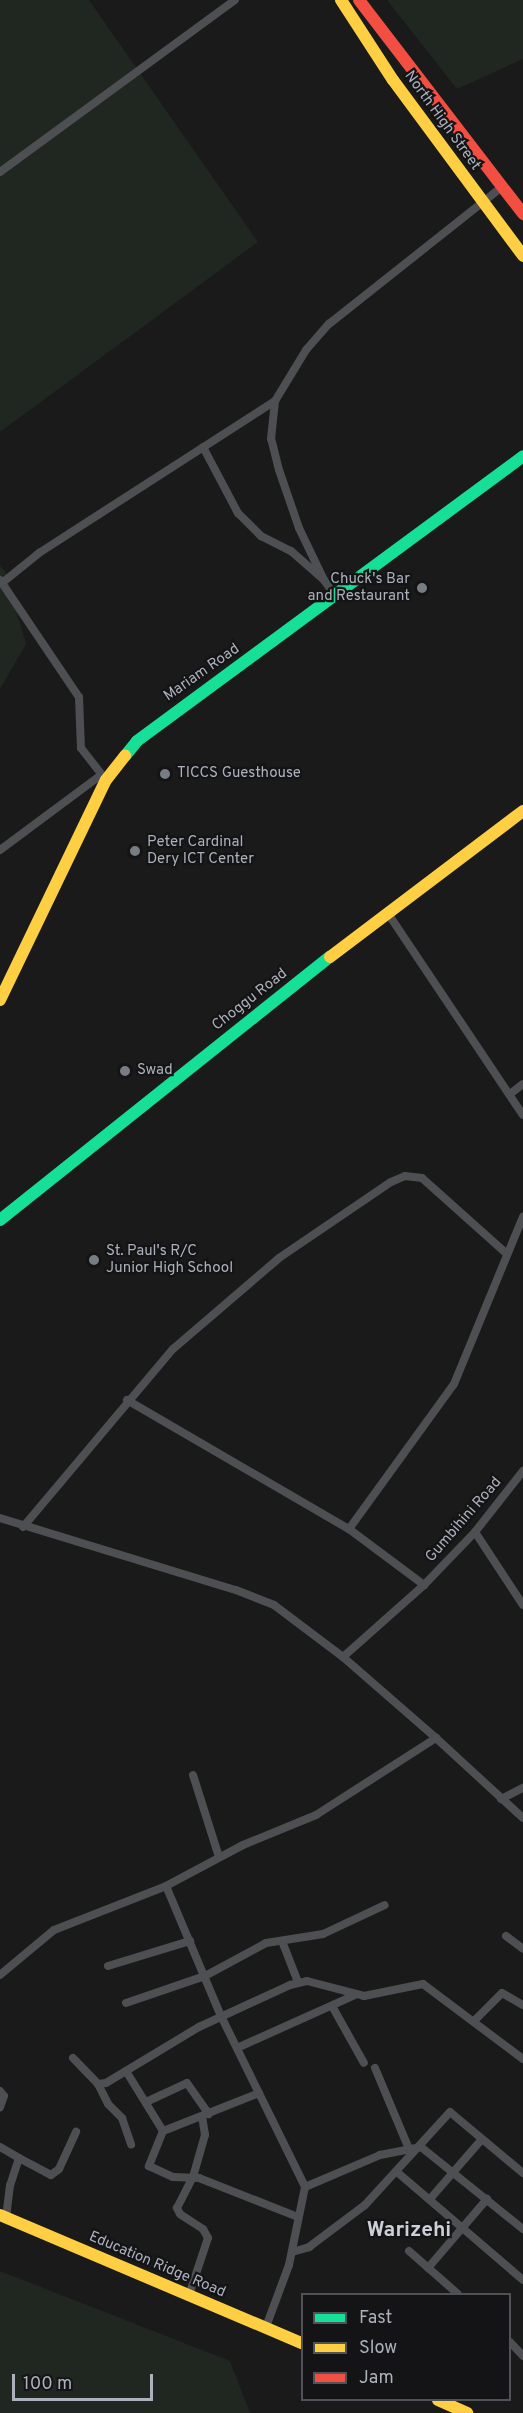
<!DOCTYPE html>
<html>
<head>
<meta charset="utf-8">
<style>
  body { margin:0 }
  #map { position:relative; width:523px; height:2413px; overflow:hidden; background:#1a1a1a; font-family:Overpass,sans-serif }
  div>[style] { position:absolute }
  .green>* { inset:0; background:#1f2720 }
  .street>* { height:8px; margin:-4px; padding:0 4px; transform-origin:4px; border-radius:4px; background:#4d4f53 }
  .fast>* { height:12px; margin:-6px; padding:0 6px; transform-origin:6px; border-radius:6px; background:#16e098 }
  .slow>* { height:12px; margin:-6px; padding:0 6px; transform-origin:6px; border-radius:6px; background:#ffcf43 }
  .jam>* { height:12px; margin:-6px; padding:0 6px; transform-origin:6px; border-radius:6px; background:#f24e42 }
  .dots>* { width:16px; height:16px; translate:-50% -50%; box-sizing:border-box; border:3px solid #141416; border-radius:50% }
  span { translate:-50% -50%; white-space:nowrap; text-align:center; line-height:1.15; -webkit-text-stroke:4.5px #141416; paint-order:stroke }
  .street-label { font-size:15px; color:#abb0bb }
  .poi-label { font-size:15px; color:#abb0bb }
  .right { translate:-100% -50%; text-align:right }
  .left { translate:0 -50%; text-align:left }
  .district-label { font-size:21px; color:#cccfd6; font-weight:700 }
  .legend { position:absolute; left:301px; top:2293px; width:210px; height:108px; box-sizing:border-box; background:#141416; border:2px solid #505258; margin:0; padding:8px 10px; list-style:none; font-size:18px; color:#abb0bb }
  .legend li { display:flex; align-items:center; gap:12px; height:30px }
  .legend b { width:30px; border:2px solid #505258 }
  .scale { position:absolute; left:12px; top:2374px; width:141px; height:27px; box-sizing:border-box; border:3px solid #abb0bb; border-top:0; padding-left:8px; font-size:18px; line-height:21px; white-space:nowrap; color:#abb0bb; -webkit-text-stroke:4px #141416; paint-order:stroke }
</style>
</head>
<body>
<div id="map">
  <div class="green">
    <div style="clip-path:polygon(0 0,89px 0,258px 242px,0 432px)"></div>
    <div style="clip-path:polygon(387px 0,523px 0,523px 59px,457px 89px)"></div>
    <div style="clip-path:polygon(0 566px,5px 571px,26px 644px,0 689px)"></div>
    <div style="clip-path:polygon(0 2271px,230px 2361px,250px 2413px,0 2413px)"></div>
  </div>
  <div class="street">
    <div style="left:0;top:172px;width:291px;rotate:-36.2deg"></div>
    <div style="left:203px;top:447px;width:75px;rotate:62.1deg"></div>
    <div style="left:238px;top:513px;width:33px;rotate:45deg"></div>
    <div style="left:261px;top:536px;width:34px;rotate:27deg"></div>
    <div style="left:291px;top:551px;width:44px;rotate:41.3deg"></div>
    <div style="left:324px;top:580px;width:21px;rotate:55deg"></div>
    <div style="left:0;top:580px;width:141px;rotate:56deg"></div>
    <div style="left:79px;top:697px;width:51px;rotate:87.8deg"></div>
    <div style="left:81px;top:748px;width:41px;rotate:52deg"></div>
    <div style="left:324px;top:580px;width:58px;rotate:-115.7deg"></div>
    <div style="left:299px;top:528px;width:61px;rotate:-109deg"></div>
    <div style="left:279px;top:470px;width:32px;rotate:-104deg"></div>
    <div style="left:271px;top:439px;width:38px;rotate:-84deg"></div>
    <div style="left:275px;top:401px;width:60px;rotate:-58.7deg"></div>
    <div style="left:306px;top:350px;width:35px;rotate:-49deg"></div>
    <div style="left:329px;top:324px;width:222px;rotate:-38.4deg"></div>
    <div style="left:2px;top:583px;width:48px;rotate:-39deg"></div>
    <div style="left:39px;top:553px;width:281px;rotate:-32.8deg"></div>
    <div style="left:0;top:850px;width:126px;rotate:-36.6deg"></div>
    <div style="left:387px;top:912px;width:244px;rotate:56.2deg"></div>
    <div style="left:510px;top:1094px;width:16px;rotate:-38deg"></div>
    <div style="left:127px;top:1400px;width:257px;rotate:30.2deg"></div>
    <div style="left:349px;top:1529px;width:94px;rotate:36.7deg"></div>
    <div style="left:0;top:1518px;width:247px;rotate:17deg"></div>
    <div style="left:236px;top:1590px;width:41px;rotate:21.5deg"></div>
    <div style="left:274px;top:1605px;width:86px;rotate:37deg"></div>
    <div style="left:343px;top:1657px;width:123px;rotate:41.1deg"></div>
    <div style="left:23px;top:1527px;width:233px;rotate:-49.9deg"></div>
    <div style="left:173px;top:1349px;width:140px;rotate:-40.6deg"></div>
    <div style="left:279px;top:1258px;width:135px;rotate:-34.2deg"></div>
    <div style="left:391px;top:1182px;width:15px;rotate:-23deg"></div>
    <div style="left:405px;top:1176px;width:17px;rotate:7deg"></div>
    <div style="left:422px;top:1178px;width:114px;rotate:41.8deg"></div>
    <div style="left:349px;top:1529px;width:179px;rotate:-54.1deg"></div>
    <div style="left:454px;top:1384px;width:181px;rotate:-67.6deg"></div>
    <div style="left:475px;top:1532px;width:87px;rotate:56.7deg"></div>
    <div style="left:343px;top:1657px;width:108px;rotate:-41.6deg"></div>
    <div style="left:424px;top:1585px;width:74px;rotate:-46.1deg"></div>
    <div style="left:475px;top:1532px;width:78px;rotate:-51.8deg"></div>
    <div style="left:193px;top:1775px;width:86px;rotate:72.4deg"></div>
    <div style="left:501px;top:1799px;width:25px;rotate:-27deg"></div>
    <div style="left:166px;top:1886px;width:141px;rotate:67.1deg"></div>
    <div style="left:221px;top:2016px;width:191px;rotate:63.8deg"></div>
    <div style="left:305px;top:2187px;width:80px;rotate:101.6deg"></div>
    <div style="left:289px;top:2265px;width:66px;rotate:110.4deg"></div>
    <div style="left:506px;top:1936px;width:21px;rotate:37deg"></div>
    <div style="left:282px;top:1941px;width:44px;rotate:68.7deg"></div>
    <div style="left:108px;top:1966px;width:86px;rotate:-17deg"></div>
    <div style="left:0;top:1975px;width:70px;rotate:-39.8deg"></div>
    <div style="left:54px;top:1930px;width:120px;rotate:-21.4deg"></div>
    <div style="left:166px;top:1886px;width:87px;rotate:-28deg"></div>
    <div style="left:243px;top:1845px;width:79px;rotate:-22.3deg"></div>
    <div style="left:316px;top:1815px;width:143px;rotate:-32.7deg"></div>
    <div style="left:436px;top:1738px;width:118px;rotate:42.6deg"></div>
    <div style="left:126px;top:2003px;width:83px;rotate:-18.9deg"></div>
    <div style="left:205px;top:1976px;width:69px;rotate:-28.4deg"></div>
    <div style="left:266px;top:1943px;width:58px;rotate:-9deg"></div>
    <div style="left:323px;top:1934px;width:68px;rotate:-25.1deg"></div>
    <div style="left:332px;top:2006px;width:65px;rotate:60.7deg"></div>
    <div style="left:475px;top:2020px;width:38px;rotate:-45deg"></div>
    <div style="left:502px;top:1993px;width:24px;rotate:30deg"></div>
    <div style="left:237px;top:2048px;width:129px;rotate:-24.2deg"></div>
    <div style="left:73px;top:2058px;width:36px;rotate:46deg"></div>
    <div style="left:98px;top:2084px;width:8px;rotate:-7deg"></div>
    <div style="left:106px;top:2083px;width:109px;rotate:-31.1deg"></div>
    <div style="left:199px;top:2027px;width:100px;rotate:-24.8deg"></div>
    <div style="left:290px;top:1985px;width:17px;rotate:-13deg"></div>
    <div style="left:307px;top:1981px;width:59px;rotate:14.7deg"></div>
    <div style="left:364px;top:1996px;width:60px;rotate:-11.5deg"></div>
    <div style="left:423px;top:1984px;width:125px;rotate:36.9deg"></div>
    <div style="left:375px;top:2068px;width:88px;rotate:67.2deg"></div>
    <div style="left:126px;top:2071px;width:70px;rotate:58.3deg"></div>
    <div style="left:98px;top:2084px;width:22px;rotate:63deg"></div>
    <div style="left:108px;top:2104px;width:20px;rotate:45deg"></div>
    <div style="left:122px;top:2118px;width:28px;rotate:71deg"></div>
    <div style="left:0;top:2091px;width:6px;rotate:51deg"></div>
    <div style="left:4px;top:2096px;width:12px;rotate:110deg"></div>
    <div style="left:259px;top:2093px;width:103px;rotate:158.4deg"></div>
    <div style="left:163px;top:2131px;width:38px;rotate:112deg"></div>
    <div style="left:149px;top:2166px;width:26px;rotate:25deg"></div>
    <div style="left:173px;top:2177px;width:26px;rotate:2deg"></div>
    <div style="left:199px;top:2178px;width:106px;rotate:21.5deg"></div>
    <div style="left:146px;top:2102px;width:45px;rotate:-24.9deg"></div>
    <div style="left:187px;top:2083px;width:38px;rotate:55deg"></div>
    <div style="left:0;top:2147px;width:22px;rotate:30deg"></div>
    <div style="left:19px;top:2158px;width:28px;rotate:108deg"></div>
    <div style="left:10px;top:2185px;width:33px;rotate:97deg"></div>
    <div style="left:19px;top:2158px;width:36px;rotate:28deg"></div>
    <div style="left:51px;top:2175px;width:10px;rotate:-37deg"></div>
    <div style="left:59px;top:2169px;width:41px;rotate:-65.3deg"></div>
    <div style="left:397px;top:2172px;width:166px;rotate:40.6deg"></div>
    <div style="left:305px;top:2187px;width:82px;rotate:-23.1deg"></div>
    <div style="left:380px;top:2155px;width:42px;rotate:-11deg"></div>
    <div style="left:421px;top:2147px;width:131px;rotate:38.8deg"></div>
    <div style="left:430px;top:2199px;width:79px;rotate:-49.1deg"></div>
    <div style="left:409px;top:2251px;width:65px;rotate:41.3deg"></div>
    <div style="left:292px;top:2252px;width:18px;rotate:-16deg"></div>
    <div style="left:309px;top:2247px;width:70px;rotate:-36.9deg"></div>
    <div style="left:365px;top:2205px;width:126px;rotate:-47.6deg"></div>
    <div style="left:450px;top:2112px;width:95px;rotate:39.9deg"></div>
    <div style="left:428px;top:2268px;width:91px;rotate:-49.5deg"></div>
    <div style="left:189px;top:2295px;width:60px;rotate:-71.6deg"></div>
    <div style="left:208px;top:2238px;width:10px;rotate:-119deg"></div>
    <div style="left:203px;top:2229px;width:27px;rotate:-147deg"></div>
    <div style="left:180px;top:2214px;width:7px;rotate:-117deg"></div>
    <div style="left:177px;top:2208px;width:35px;rotate:-63deg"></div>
    <div style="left:193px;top:2177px;width:44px;rotate:-74.1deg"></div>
    <div style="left:205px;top:2135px;width:19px;rotate:-99deg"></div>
    <div style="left:510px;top:2342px;width:19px;rotate:47deg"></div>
  </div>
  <div class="fast">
    <div style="left:125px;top:756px;width:19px;rotate:-51deg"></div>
    <div style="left:137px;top:741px;width:480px;rotate:-36.4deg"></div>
    <div style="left:0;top:1220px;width:422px;rotate:-38.6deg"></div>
  </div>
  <div class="slow">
    <div style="left:341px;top:0;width:95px;rotate:57deg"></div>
    <div style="left:393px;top:80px;width:219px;rotate:53.5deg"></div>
    <div style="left:330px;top:957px;width:242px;rotate:-37.1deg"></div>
    <div style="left:0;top:1000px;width:244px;rotate:-64.3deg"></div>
    <div style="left:106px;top:780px;width:31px;rotate:-52deg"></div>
    <div style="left:0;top:2215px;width:328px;rotate:23deg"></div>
    <div style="left:438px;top:2400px;width:32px;rotate:24deg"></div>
  </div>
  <div class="jam">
    <div style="left:359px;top:0;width:270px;rotate:52.5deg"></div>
  </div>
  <div class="dots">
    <div style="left:422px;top:588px;background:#787c83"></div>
    <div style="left:165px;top:774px;background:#787c83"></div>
    <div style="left:135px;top:851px;background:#787c83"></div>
    <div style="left:125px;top:1071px;background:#787c83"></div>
    <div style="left:94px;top:1260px;background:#787c83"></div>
  </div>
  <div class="street-label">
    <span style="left:442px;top:121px;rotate:54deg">North High Street</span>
    <span style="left:202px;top:673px;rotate:-35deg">Mariam Road</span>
    <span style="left:250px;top:1000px;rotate:-38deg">Choggu Road</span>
    <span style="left:464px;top:1520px;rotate:-49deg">Gumbihini Road</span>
    <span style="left:157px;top:2265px;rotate:23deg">Education Ridge Road</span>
  </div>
  <div class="poi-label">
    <span class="right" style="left:410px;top:588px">Chuck's Bar<br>and Restaurant</span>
    <span class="left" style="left:177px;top:774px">TICCS Guesthouse</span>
    <span class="left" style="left:147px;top:851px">Peter Cardinal<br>Dery ICT Center</span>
    <span class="left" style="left:137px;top:1071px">Swad</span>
    <span class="left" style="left:106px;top:1260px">St. Paul's R/C<br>Junior High School</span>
  </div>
  <div class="district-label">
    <span style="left:409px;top:2231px">Warizehi</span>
  </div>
  <ul class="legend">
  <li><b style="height:8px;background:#16e098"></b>Fast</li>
  <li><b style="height:8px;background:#ffcf43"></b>Slow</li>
  <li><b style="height:8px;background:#f24e42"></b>Jam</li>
  </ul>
  <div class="scale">100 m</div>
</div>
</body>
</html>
